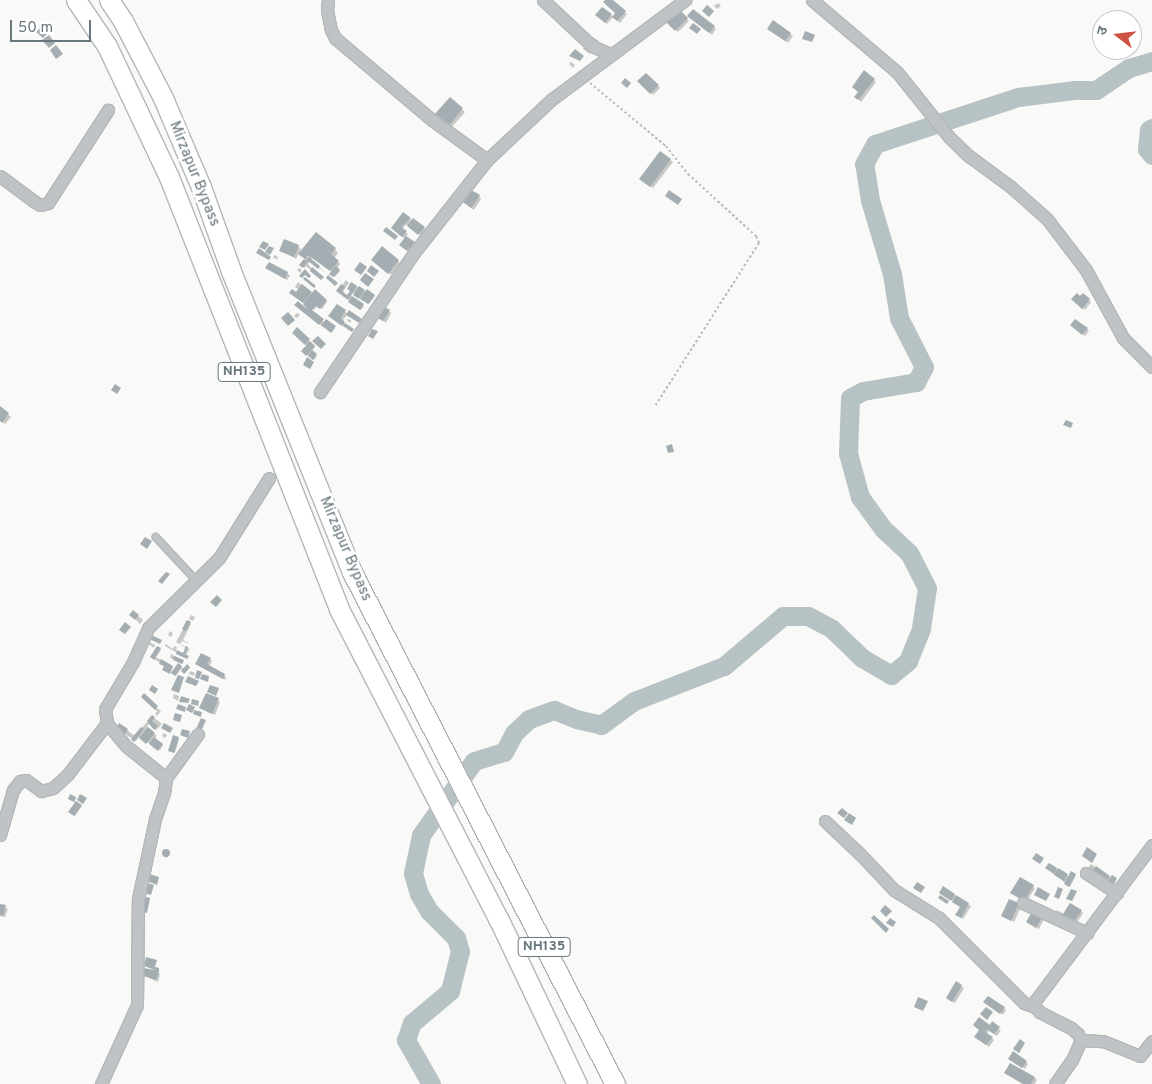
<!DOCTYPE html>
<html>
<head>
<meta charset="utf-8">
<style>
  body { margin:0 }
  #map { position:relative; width:1152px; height:1084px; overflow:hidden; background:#f9f9f7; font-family:Overpass,"Noto Sans Devanagari",sans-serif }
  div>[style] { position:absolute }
  .shadow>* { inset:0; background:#0003 }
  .river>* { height:19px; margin:-9.5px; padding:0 9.5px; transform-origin:9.5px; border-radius:9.5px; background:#b7c2c5 }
  .building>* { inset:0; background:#a4adb1 }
  .round { border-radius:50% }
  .path>* { height:2px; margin-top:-1px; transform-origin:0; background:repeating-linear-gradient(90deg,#b7bbbd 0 2.5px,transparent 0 5px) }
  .roads { filter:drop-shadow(1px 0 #b3b7b9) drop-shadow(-1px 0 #b3b7b9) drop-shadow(0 1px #b3b7b9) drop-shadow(0 -1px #b3b7b9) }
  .service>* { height:5.5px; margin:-2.75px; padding:0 2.75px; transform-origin:2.75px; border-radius:2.75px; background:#bfc3c6 }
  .minor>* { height:11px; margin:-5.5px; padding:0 5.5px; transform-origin:5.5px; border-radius:5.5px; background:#bfc3c6 }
  .trunk>* { height:19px; margin:-9.5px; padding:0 9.5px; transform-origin:9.5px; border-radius:9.5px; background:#fff }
  span { translate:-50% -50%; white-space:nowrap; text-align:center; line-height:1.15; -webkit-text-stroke:5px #fff; paint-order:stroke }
  .shield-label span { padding:1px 4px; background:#fff; border:1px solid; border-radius:4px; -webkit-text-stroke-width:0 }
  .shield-label { font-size:14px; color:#67777e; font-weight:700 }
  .street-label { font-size:15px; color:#67777e }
  .north { position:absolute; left:1092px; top:10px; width:50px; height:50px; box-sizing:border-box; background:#fff; border:1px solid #c2c9cb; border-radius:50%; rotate:286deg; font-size:14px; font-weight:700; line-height:20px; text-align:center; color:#67777e }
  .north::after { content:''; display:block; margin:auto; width:18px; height:22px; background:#ce5141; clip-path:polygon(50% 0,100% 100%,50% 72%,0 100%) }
  .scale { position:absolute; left:10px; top:20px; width:81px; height:22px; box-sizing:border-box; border:2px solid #67777e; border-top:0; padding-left:6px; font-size:15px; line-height:18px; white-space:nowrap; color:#67777e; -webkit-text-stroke:4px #fff; paint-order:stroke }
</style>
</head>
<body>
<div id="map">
  <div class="shadow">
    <div style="clip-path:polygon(606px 0,611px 0,627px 14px,620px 23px,614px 17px,617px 13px)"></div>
    <div style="clip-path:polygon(718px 3px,721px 6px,717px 9px,714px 6px)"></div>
    <div style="clip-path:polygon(677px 9px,689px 21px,678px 32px,666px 20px)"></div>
    <div style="clip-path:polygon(597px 15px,611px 15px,613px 17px,607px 24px)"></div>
    <div style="clip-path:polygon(691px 18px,714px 27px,716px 29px,712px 35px)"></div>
    <div style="clip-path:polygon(774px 22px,793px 36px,788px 43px,771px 31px)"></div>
    <div style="clip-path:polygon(593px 37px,599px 41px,596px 45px,591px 41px)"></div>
    <div style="clip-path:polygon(586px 45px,593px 50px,590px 54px,583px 49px)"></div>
    <div style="clip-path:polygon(571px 62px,575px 65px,573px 68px,569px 64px)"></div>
    <div style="clip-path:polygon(646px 74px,660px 88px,653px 95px,639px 81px)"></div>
    <div style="clip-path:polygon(874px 80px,876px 82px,861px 102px,856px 97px)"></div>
    <div style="clip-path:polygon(450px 99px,465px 112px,451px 128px,436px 115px)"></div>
    <div style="clip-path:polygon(660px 152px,673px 162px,653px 188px,643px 181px)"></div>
    <div style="clip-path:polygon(479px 196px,481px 199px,474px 210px,463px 202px)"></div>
    <div style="clip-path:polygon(410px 219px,426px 230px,421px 236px,408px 225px,406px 225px,402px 229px,408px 234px,406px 237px,414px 244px,409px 251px,401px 245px,405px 239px,395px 231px)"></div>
    <div style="clip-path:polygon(298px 246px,301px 249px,296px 259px,280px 250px)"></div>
    <div style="clip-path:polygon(335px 249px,338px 253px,334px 258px,340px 264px,337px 268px,340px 271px,335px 277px,331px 274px,332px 272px,312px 258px,311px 260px,327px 274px,310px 261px,308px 264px,322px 280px,306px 266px,305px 268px,301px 265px,305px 259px,300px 254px)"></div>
    <div style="clip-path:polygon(275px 255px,278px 257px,277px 260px,273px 257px)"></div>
    <div style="clip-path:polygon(398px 261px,400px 263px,391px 275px,375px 262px)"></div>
    <div style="clip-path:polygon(267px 268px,287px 273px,290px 276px,287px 280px)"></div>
    <div style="clip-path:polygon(299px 268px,302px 270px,300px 273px,297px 270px)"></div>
    <div style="clip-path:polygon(346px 280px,349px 283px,342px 293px,348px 297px,352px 291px,352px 284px,375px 296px,369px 304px,353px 293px,351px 296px,364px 306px,361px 310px,338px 291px)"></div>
    <div style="clip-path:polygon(298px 282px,312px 294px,315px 291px,327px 302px,322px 309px,317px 306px,314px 310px,293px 295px,299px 290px,295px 287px)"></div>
    <div style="clip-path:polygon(1083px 294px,1091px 302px,1085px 310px,1073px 299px)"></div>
    <div style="clip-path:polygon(298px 303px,325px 323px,327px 321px,335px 328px,332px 332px,322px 326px,298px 307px)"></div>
    <div style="clip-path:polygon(337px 305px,348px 314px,342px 321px,353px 332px,332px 318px)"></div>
    <div style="clip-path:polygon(389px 311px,391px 313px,386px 323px,376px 316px)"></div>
    <div style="clip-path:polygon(297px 313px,300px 315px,297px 318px,294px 316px)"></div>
    <div style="clip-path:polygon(347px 319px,351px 320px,351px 323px,347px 321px)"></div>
    <div style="clip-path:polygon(1072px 325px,1087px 329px,1089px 331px,1085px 336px)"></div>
    <div style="clip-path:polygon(297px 329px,315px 347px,312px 351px,317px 356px,314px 360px,302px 351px,307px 346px,293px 333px)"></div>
    <div style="clip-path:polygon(0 407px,11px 417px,5px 424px,0 420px)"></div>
    <div style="clip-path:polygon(134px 612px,143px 620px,140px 624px,131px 615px)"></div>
    <div style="clip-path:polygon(191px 615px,195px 617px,193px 621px,189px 619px)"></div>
    <div style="clip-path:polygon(187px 622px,191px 624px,183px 640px,190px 644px,182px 641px,180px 644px,190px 649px,185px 656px,188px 659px,165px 646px,166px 644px,173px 649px,174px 646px,177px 647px,176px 651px,183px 654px,186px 648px,176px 642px)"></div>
    <div style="clip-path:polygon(170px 631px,173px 633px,171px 637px,168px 635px)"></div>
    <div style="clip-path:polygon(146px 640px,155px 645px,154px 648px,146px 643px)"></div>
    <div style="clip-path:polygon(157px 647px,161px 650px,156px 657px,173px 667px,170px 673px,165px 671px,165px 666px,151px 657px)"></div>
    <div style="clip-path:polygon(171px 654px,183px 661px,183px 664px,170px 658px)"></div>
    <div style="clip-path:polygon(210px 659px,212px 661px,209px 667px,224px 675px,226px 677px,225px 680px,196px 664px)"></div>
    <div style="clip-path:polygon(178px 665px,184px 669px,187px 666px,190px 668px,185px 673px,181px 669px,176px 676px,172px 673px)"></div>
    <div style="clip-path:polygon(190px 671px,195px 673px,194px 676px,189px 674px)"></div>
    <div style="clip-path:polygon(174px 694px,179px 696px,178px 701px,173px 698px)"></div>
    <div style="clip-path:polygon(142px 697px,161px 711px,157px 716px,155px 714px,157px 711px)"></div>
    <div style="clip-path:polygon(218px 700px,220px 702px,215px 715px,201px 708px)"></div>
    <div style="clip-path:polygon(152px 716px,162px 724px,156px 730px,149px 724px,147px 727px,157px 736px,154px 739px,163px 745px,160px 750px,139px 737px,136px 741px,117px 729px,120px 725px,135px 736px)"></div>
    <div style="clip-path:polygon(164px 733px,167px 735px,165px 738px,162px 736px)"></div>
    <div style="clip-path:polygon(174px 737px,179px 739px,175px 753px,170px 751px)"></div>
    <div style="clip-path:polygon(71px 796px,76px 798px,75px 802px,82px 806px,75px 816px,70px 812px,76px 803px,70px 800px)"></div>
    <div style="clip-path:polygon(165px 849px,170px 851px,167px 858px,163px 856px)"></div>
    <div style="clip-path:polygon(1091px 864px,1111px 878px,1112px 877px,1116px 879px,1115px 884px,1110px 881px,1108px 884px,1088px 868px)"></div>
    <div style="clip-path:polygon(1047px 868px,1056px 869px,1069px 877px,1076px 875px,1070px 887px)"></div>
    <div style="clip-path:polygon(1033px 886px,1035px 888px,1026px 903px,1012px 893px)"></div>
    <div style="clip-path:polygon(944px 888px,971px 906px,963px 919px,957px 915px,961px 907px,941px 892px)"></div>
    <div style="clip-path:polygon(1010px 900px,1021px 907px,1014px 922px,1003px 916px)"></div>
    <div style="clip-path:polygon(0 905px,8px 909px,5px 917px,0 916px)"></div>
    <div style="clip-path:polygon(1057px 910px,1064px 914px,1081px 911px,1083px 913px,1075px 926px,1055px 915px)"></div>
    <div style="clip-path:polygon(1042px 917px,1044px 919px,1039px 929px,1030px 924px)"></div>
    <div style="clip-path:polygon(158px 972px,160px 974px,158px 982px,142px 975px)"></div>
    <div style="clip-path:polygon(956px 983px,964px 988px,955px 1003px,949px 1000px)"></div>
    <div style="clip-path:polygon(987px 1004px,1004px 1008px,1006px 1010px,1003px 1015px)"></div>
    <div style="clip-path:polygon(990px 1027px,1001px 1030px,997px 1036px,989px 1031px,987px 1034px,994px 1040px,989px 1047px,978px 1039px,981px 1030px)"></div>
    <div style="clip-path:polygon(1012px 1061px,1026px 1062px,1028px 1064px,1025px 1069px)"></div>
    <div style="clip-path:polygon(1010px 1064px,1035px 1078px,1037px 1080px,1035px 1084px,1023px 1084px,1008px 1075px,1005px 1073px)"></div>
  </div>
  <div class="river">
    <div style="left:1152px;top:128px;width:4px;rotate:146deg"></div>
    <div style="left:1149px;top:130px;width:19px;rotate:96deg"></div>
    <div style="left:1147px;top:149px;width:8px;rotate:50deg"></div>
    <div style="left:431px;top:1084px;width:51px;rotate:-119.6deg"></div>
    <div style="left:406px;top:1040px;width:18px;rotate:-71deg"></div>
    <div style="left:412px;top:1023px;width:50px;rotate:-40.1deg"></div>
    <div style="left:450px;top:991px;width:41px;rotate:-76deg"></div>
    <div style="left:460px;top:951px;width:14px;rotate:-107deg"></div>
    <div style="left:456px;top:938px;width:38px;rotate:-135deg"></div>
    <div style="left:429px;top:911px;width:20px;rotate:-120deg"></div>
    <div style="left:419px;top:894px;width:22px;rotate:-106deg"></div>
    <div style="left:413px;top:873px;width:39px;rotate:-78deg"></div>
    <div style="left:421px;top:835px;width:91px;rotate:-54.4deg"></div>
    <div style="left:474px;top:761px;width:31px;rotate:-17deg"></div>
    <div style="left:504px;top:752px;width:21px;rotate:-62deg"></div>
    <div style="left:514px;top:733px;width:21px;rotate:-43deg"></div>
    <div style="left:529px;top:719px;width:27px;rotate:-20deg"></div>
    <div style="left:554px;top:710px;width:24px;rotate:22deg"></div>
    <div style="left:576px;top:719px;width:26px;rotate:13deg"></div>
    <div style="left:601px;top:725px;width:41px;rotate:-36deg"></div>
    <div style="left:634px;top:701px;width:97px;rotate:-21.3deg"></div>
    <div style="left:724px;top:666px;width:77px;rotate:-40.3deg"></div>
    <div style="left:783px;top:616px;width:25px"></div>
    <div style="left:808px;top:616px;width:27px;rotate:28deg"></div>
    <div style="left:832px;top:629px;width:42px;rotate:44deg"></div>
    <div style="left:862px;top:658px;width:34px;rotate:30deg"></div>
    <div style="left:891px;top:675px;width:22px;rotate:-39deg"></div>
    <div style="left:908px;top:661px;width:35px;rotate:-68deg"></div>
    <div style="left:921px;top:628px;width:40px;rotate:-81.5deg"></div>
    <div style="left:927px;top:588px;width:39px;rotate:-117deg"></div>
    <div style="left:909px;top:553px;width:34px;rotate:-137deg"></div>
    <div style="left:884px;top:530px;width:41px;rotate:-126deg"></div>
    <div style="left:860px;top:497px;width:46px;rotate:-105.3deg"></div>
    <div style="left:848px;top:453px;width:55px;rotate:-87.9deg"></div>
    <div style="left:850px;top:398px;width:15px;rotate:-28deg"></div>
    <div style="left:863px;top:391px;width:54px;rotate:-9.6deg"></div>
    <div style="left:916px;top:382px;width:17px;rotate:-62deg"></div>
    <div style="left:924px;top:367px;width:55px;rotate:-117deg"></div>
    <div style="left:899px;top:318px;width:45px;rotate:-99deg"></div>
    <div style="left:892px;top:274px;width:77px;rotate:-106.6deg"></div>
    <div style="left:870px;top:200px;width:36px;rotate:-99deg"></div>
    <div style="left:864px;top:164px;width:23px;rotate:-61deg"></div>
    <div style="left:875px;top:144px;width:151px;rotate:-18.2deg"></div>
    <div style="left:1018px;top:97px;width:56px;rotate:-7.1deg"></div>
    <div style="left:1074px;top:90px;width:22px"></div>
    <div style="left:1096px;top:90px;width:40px;rotate:-34deg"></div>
    <div style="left:1129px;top:68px;width:24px;rotate:-17deg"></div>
  </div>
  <div class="building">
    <div style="clip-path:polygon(605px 0,613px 0,626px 11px,617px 21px,612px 17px,615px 13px,603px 2px)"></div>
    <div style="clip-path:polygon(707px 5px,714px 11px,709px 17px,702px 11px)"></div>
    <div style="clip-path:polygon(602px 7px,612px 14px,605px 23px,595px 15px)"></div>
    <div style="clip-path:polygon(677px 7px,688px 18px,675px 31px,664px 20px)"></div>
    <div style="clip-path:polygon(693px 9px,715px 26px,709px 33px,687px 16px)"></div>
    <div style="clip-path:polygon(773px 20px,791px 33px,785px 41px,767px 29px)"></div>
    <div style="clip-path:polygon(693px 23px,701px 29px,697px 34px,689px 28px)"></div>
    <div style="clip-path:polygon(41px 27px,48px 33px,43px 38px,36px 32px)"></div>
    <div style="clip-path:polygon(805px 31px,815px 35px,812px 42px,802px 39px)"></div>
    <div style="clip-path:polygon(49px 35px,55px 43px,49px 48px,42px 40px)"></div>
    <div style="clip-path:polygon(56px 45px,63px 54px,56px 59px,50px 50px)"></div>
    <div style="clip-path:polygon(575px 49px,584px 56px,580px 61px,569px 56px)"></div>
    <div style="clip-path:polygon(864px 70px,875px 79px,858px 100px,854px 97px,858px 92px,852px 87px)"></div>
    <div style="clip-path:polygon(646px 73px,659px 85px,650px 94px,637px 81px)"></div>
    <div style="clip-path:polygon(625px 78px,631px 83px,627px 88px,621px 83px)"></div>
    <div style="clip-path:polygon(450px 97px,463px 108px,448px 127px,434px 115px)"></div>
    <div style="clip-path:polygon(660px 151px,671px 159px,650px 187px,639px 179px)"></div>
    <div style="clip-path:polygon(468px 188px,480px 195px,471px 208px,460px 200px)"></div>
    <div style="clip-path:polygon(669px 190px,682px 199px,678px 205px,665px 196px)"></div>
    <div style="clip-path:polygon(403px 212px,411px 218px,401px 227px,407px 231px,402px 237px,391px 228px)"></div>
    <div style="clip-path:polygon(413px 218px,425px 227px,418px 235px,407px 226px)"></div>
    <div style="clip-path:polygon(386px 227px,398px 236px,395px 240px,383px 231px)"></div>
    <div style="clip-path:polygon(316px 232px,336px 248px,331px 254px,339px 261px,330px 271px,308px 255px,305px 259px,298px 254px)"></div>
    <div style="clip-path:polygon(406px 236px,415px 242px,407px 251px,399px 245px)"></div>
    <div style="clip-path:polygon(284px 239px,299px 245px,294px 257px,279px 251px)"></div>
    <div style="clip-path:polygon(263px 241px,269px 244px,265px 250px,259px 247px)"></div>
    <div style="clip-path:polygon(269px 246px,274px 248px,270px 255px,265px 252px)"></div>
    <div style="clip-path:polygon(382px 246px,399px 260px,388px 274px,371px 260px)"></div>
    <div style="clip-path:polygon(259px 248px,271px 257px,269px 260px,256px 253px)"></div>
    <div style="clip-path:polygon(309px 257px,320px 266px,318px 269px,308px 261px,303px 268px,299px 265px,304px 259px,306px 261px)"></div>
    <div style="clip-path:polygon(269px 262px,288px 272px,285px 279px,265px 268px)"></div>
    <div style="clip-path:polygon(360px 262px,367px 267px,361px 275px,354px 270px)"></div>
    <div style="clip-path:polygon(371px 265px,379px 271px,374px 277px,367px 271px)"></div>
    <div style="clip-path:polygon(336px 266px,340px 270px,333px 277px,329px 274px)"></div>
    <div style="clip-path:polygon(312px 267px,324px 277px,321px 280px,310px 271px)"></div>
    <div style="clip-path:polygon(305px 269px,311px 276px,309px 278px,305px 275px,302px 278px,299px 276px)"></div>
    <div style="clip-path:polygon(365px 273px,374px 279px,368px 287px,360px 280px)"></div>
    <div style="clip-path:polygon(328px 275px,338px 283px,335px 286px,326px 278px)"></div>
    <div style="clip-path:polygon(305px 277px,316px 286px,314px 288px,303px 279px)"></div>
    <div style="clip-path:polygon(351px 282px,357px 286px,348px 300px,336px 291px,341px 284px,345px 287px,342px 291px,347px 295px,350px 291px,347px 289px)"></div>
    <div style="clip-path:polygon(302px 284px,312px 292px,303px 303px,289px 293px,292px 289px,296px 292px)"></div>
    <div style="clip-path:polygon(359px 286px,365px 290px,359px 299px,353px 295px)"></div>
    <div style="clip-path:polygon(315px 289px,327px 300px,320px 309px,316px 306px,312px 310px,324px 319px,319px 325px,294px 305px,298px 301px,307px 309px,303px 304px)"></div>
    <div style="clip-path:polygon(367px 289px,375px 295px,368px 304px,360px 299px)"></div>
    <div style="clip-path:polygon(1077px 293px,1080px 296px,1083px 293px,1090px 299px,1082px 309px,1071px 299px)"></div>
    <div style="clip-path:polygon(352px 296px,364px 304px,360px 310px,348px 302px)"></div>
    <div style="clip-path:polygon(337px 304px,346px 310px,341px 318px,345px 322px,342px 326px,328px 316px)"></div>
    <div style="clip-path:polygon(381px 305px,390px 310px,383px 321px,374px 316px)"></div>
    <div style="clip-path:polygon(349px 310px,362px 319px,359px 323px,346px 315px)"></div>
    <div style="clip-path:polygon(288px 312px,295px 320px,288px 326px,281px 318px)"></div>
    <div style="clip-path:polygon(326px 319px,336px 326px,331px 333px,321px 325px)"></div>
    <div style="clip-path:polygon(1075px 319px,1088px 328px,1082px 335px,1070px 325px)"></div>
    <div style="clip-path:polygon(345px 323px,354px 329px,352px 332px,343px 326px)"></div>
    <div style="clip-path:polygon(297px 327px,310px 339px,305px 345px,292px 333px)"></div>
    <div style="clip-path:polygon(372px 329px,378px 331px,373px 339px,368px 336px)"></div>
    <div style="clip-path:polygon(318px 336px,326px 344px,321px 349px,312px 341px)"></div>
    <div style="clip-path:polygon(310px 341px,315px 346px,306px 356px,301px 351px)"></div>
    <div style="clip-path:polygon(312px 350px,317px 354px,313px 360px,308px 356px)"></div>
    <div style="clip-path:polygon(307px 357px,314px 362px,310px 369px,303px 365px)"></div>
    <div style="clip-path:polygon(115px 384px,121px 388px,117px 394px,111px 390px)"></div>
    <div style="clip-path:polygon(0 406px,9px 413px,2px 423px,0 421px)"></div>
    <div style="clip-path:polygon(1066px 420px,1073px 423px,1071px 428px,1063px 425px)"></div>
    <div style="clip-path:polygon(672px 444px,674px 452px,668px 453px,666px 446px)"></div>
    <div style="clip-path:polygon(145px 537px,152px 541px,147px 549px,140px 544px)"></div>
    <div style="clip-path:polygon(166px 572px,170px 574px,162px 584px,158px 581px)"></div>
    <div style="clip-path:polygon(217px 595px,222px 600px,216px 607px,210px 602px)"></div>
    <div style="clip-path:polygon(133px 610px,139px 615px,135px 620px,129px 615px)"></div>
    <div style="clip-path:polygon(187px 620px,191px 622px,186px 631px,182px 629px)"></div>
    <div style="clip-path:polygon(125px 622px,131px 627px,125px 634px,119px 630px)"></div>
    <div style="clip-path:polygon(149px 634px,162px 640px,160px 644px,147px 638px)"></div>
    <div style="clip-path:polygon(157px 646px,161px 648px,154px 660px,150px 657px)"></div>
    <div style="clip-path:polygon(186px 646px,188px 647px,185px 654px,189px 656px,187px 659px,176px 654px,177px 650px,183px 653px)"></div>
    <div style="clip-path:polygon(201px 653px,211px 658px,207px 664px,225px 674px,223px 679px,195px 664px)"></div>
    <div style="clip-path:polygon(174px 656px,184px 660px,182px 664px,173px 660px)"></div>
    <div style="clip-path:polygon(161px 659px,173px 666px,170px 674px,162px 670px,164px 666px,159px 664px)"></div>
    <div style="clip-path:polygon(178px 663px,182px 666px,175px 676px,171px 673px)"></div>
    <div style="clip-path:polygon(187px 664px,190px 667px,184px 674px,181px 671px)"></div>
    <div style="clip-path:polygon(197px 670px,202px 672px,199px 679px,195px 678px)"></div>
    <div style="clip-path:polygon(202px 674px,209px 676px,208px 682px,200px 679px)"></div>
    <div style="clip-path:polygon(178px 675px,184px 677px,179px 693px,171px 690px)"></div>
    <div style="clip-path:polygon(188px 676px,199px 681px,196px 686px,185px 682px)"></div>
    <div style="clip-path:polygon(152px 685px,158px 689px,155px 694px,149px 690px)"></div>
    <div style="clip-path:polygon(210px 685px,219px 688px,216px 696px,207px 692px)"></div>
    <div style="clip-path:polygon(144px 693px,158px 706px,155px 710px,141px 697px)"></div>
    <div style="clip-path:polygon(206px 693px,219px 698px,212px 714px,199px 708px)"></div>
    <div style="clip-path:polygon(181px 696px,190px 699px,188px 703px,179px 702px)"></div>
    <div style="clip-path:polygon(192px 699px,199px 701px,198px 706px,191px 704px)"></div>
    <div style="clip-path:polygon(178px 704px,186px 707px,185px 712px,176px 709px)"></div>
    <div style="clip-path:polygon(189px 704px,195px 707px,192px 713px,186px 710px)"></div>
    <div style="clip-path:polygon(194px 710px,202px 712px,201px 717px,193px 714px)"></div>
    <div style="clip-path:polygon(175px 713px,182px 715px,180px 722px,173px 720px)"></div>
    <div style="clip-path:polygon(152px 715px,155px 717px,152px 721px,158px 726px,154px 730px,147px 721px)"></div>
    <div style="clip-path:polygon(201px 718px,206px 720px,201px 732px,196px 729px)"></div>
    <div style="clip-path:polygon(119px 723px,128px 729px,125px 734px,116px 729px)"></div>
    <div style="clip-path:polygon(164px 723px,173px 728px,170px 733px,161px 728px)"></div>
    <div style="clip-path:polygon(141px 727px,144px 729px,134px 742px,131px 739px)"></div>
    <div style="clip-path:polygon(148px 727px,155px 733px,146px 744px,139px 738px)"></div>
    <div style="clip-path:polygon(182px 729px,190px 731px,188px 738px,180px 735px)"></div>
    <div style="clip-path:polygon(173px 735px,179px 737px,174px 753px,168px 751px)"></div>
    <div style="clip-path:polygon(154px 737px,163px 744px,158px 751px,149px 744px)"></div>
    <div style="clip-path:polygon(70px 794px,76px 797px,74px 802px,68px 799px)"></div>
    <div style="clip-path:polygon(80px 794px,87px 798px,83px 804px,77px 800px)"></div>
    <div style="clip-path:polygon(76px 801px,82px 805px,74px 816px,68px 812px)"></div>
    <div style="clip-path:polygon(842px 808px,848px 813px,844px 818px,837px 813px)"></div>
    <div style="clip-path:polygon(849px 813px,856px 818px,852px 825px,844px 820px)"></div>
    <div style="clip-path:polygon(1087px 847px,1097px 854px,1092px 863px,1082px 856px)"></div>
    <div class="round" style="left:162px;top:849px;width:8px;height:8px"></div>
    <div style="clip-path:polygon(1036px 853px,1044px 858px,1040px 864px,1032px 859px)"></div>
    <div style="clip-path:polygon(1049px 863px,1057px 868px,1054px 874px,1045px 868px)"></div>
    <div style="clip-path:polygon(1096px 866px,1110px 876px,1105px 883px,1091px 873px)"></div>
    <div style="clip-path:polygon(1058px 868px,1068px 874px,1064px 881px,1054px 875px)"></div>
    <div style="clip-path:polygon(1071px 871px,1076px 874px,1069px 887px,1064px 884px)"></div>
    <div style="clip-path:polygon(150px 874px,159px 877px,157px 885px,147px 881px)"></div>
    <div style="clip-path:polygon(1112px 875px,1117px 878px,1113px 885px,1108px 881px)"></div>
    <div style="clip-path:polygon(1020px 877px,1034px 885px,1024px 901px,1010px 893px)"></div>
    <div style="clip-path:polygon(145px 882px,154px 885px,151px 895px,142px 892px)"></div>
    <div style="clip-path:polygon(917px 882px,925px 887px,921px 893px,913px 888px)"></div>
    <div style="clip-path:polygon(943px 886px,955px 894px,951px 901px,939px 893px)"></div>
    <div style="clip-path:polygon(1038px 887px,1050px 894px,1046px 901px,1034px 895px)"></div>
    <div style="clip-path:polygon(1058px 887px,1063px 889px,1059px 899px,1054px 897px)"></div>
    <div style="clip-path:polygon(1071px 889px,1077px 891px,1072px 901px,1066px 899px)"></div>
    <div style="clip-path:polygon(940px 895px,949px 901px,947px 904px,938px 898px)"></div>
    <div style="clip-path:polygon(956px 895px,969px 903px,961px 918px,955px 915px,960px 907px,952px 902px)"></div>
    <div style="clip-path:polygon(143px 896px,150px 898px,147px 913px,141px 911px)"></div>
    <div style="clip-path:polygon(1009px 899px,1019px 903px,1011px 921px,1001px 916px)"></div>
    <div style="clip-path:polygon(1070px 903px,1082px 910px,1072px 924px,1061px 917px)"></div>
    <div style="clip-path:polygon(0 904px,6px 905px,3px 916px,0 915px)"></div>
    <div style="clip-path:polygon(885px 905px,892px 911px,886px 917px,880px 911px)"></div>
    <div style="clip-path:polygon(1033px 910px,1043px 916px,1036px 928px,1026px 922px)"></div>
    <div style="clip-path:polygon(874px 915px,889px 929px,886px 933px,871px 918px)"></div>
    <div style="clip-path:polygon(890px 918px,896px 922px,893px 927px,886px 923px)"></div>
    <div style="clip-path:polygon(146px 957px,157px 960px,155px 967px,159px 968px,159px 971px,156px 980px,141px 975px,143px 968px,155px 970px,144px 966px)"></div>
    <div style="clip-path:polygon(956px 981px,962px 985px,952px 1002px,946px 998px)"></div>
    <div style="clip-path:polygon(988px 996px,1005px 1007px,1000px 1014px,983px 1002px)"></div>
    <div style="clip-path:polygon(918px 997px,928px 1001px,923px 1011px,914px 1007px)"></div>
    <div style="clip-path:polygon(986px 1007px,993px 1012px,987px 1020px,980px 1014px)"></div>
    <div style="clip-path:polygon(979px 1017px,990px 1025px,992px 1021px,1000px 1027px,994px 1034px,987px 1029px,985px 1032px,993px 1037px,986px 1045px,974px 1037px,979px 1030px,973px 1025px)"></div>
    <div style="clip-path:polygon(1020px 1039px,1025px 1043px,1019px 1053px,1013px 1049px)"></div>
    <div style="clip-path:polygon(1013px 1051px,1027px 1061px,1022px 1068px,1008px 1059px)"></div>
    <div style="clip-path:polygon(1010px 1063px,1035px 1077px,1031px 1084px,1023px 1084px,1004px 1073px)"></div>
  </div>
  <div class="path">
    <div style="left:590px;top:83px;width:99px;rotate:39.7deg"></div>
    <div style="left:666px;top:146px;width:36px;rotate:52deg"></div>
    <div style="left:688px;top:174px;width:92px;rotate:42.4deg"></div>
    <div style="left:756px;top:236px;width:8px;rotate:67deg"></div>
    <div style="left:759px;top:243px;width:193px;rotate:122.5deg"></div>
  </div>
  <div class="roads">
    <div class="service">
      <div style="left:156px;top:537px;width:60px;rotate:47deg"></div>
    </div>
    <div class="minor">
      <div style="left:328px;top:0;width:10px;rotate:96deg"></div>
      <div style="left:327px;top:10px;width:20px;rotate:79deg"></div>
      <div style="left:331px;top:30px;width:9px;rotate:63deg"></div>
      <div style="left:335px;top:38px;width:127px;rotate:40.2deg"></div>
      <div style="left:432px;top:120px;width:68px;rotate:36deg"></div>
      <div style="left:543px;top:0;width:67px;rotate:43.2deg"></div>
      <div style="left:592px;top:46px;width:20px;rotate:24deg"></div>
      <div style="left:812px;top:0;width:111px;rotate:40.3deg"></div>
      <div style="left:897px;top:72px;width:83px;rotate:51.3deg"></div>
      <div style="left:949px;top:137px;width:28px;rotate:44deg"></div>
      <div style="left:969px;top:156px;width:52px;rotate:36.4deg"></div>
      <div style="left:1011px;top:187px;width:48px;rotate:41.6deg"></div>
      <div style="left:1047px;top:219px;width:64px;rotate:52.6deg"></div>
      <div style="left:1086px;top:270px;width:77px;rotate:61.4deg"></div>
      <div style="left:1123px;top:338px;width:41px;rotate:45deg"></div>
      <div style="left:0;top:176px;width:44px;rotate:36.6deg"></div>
      <div style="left:35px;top:202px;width:6px;rotate:31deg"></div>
      <div style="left:40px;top:205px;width:8px;rotate:-14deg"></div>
      <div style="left:48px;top:203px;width:111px;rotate:-57.2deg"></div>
      <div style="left:320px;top:392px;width:166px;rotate:-56deg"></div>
      <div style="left:413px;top:254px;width:120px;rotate:-51.8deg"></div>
      <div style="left:487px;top:160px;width:89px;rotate:-43.2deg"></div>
      <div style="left:552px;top:99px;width:166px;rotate:-36.7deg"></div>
      <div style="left:166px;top:778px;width:51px;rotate:-141.3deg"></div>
      <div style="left:126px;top:746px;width:30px;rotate:-130deg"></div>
      <div style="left:107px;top:723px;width:14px;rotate:-98deg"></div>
      <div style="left:105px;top:709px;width:55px;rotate:-59.2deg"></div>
      <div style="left:133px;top:662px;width:37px;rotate:-66deg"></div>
      <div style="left:148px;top:628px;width:100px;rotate:-44.6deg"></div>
      <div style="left:219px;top:558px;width:94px;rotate:-58deg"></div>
      <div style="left:825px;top:821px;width:48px;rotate:43.3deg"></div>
      <div style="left:860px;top:854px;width:50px;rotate:46.6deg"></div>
      <div style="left:894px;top:890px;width:53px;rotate:31.9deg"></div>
      <div style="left:939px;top:918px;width:120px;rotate:45deg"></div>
      <div style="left:1024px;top:1003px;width:12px;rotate:20deg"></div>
      <div style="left:0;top:835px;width:47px;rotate:-73.9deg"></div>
      <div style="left:13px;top:790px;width:11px;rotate:-52deg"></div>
      <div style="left:20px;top:781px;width:6px;rotate:-9deg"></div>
      <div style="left:26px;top:780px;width:19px;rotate:36deg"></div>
      <div style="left:41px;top:791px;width:12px;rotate:-14deg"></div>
      <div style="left:53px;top:788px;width:21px;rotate:-43deg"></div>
      <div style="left:68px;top:774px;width:64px;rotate:-52.6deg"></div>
      <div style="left:1086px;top:873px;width:37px;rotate:33deg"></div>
      <div style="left:1023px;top:903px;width:71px;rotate:25.1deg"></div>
      <div style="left:1081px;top:1040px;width:22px;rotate:3deg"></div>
      <div style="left:1103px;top:1041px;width:40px;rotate:22deg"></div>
      <div style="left:1140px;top:1056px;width:19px;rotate:-51deg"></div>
      <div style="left:101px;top:1084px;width:87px;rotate:-65.5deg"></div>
      <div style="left:137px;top:1005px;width:106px;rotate:-89.5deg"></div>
      <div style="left:138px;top:899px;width:82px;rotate:-78deg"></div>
      <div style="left:155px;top:819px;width:28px;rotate:-71deg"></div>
      <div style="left:164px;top:793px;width:15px;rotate:-82deg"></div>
      <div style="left:166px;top:778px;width:54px;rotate:-54deg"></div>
      <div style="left:1055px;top:1084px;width:29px;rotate:-55deg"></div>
      <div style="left:1072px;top:1060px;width:22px;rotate:-66deg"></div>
      <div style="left:1081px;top:1040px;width:7px;rotate:-117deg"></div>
      <div style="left:1078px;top:1034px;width:9px;rotate:-139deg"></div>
      <div style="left:1071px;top:1028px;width:35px;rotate:-153deg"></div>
      <div style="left:1040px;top:1012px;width:7px;rotate:-135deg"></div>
      <div style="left:1035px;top:1007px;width:6px;rotate:-90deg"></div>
      <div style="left:1035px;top:1001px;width:195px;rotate:-53.1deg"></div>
    </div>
    <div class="trunk">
      <div style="left:76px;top:0;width:55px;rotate:56deg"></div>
      <div style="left:107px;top:46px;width:145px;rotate:64.7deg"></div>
      <div style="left:169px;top:177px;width:464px;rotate:68.5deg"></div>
      <div style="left:339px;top:609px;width:350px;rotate:62.8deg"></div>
      <div style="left:499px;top:920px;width:182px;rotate:64.6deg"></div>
      <div style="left:109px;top:0;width:25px;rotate:56deg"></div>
      <div style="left:123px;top:21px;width:87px;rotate:62.5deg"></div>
      <div style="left:163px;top:98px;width:97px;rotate:66.9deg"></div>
      <div style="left:201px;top:187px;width:89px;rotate:70.3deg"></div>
      <div style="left:231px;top:271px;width:324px;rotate:68.1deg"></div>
      <div style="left:352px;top:572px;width:576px;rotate:62.81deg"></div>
    </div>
  </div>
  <div class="shield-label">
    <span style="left:244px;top:372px">NH135</span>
    <span style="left:544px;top:947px">NH135</span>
  </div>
  <div class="street-label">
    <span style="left:194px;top:174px;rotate:68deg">Mirzapur Bypass</span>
    <span style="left:345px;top:549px;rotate:67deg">Mirzapur Bypass</span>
  </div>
  <div class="north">उ</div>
  <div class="scale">50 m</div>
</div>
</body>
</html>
